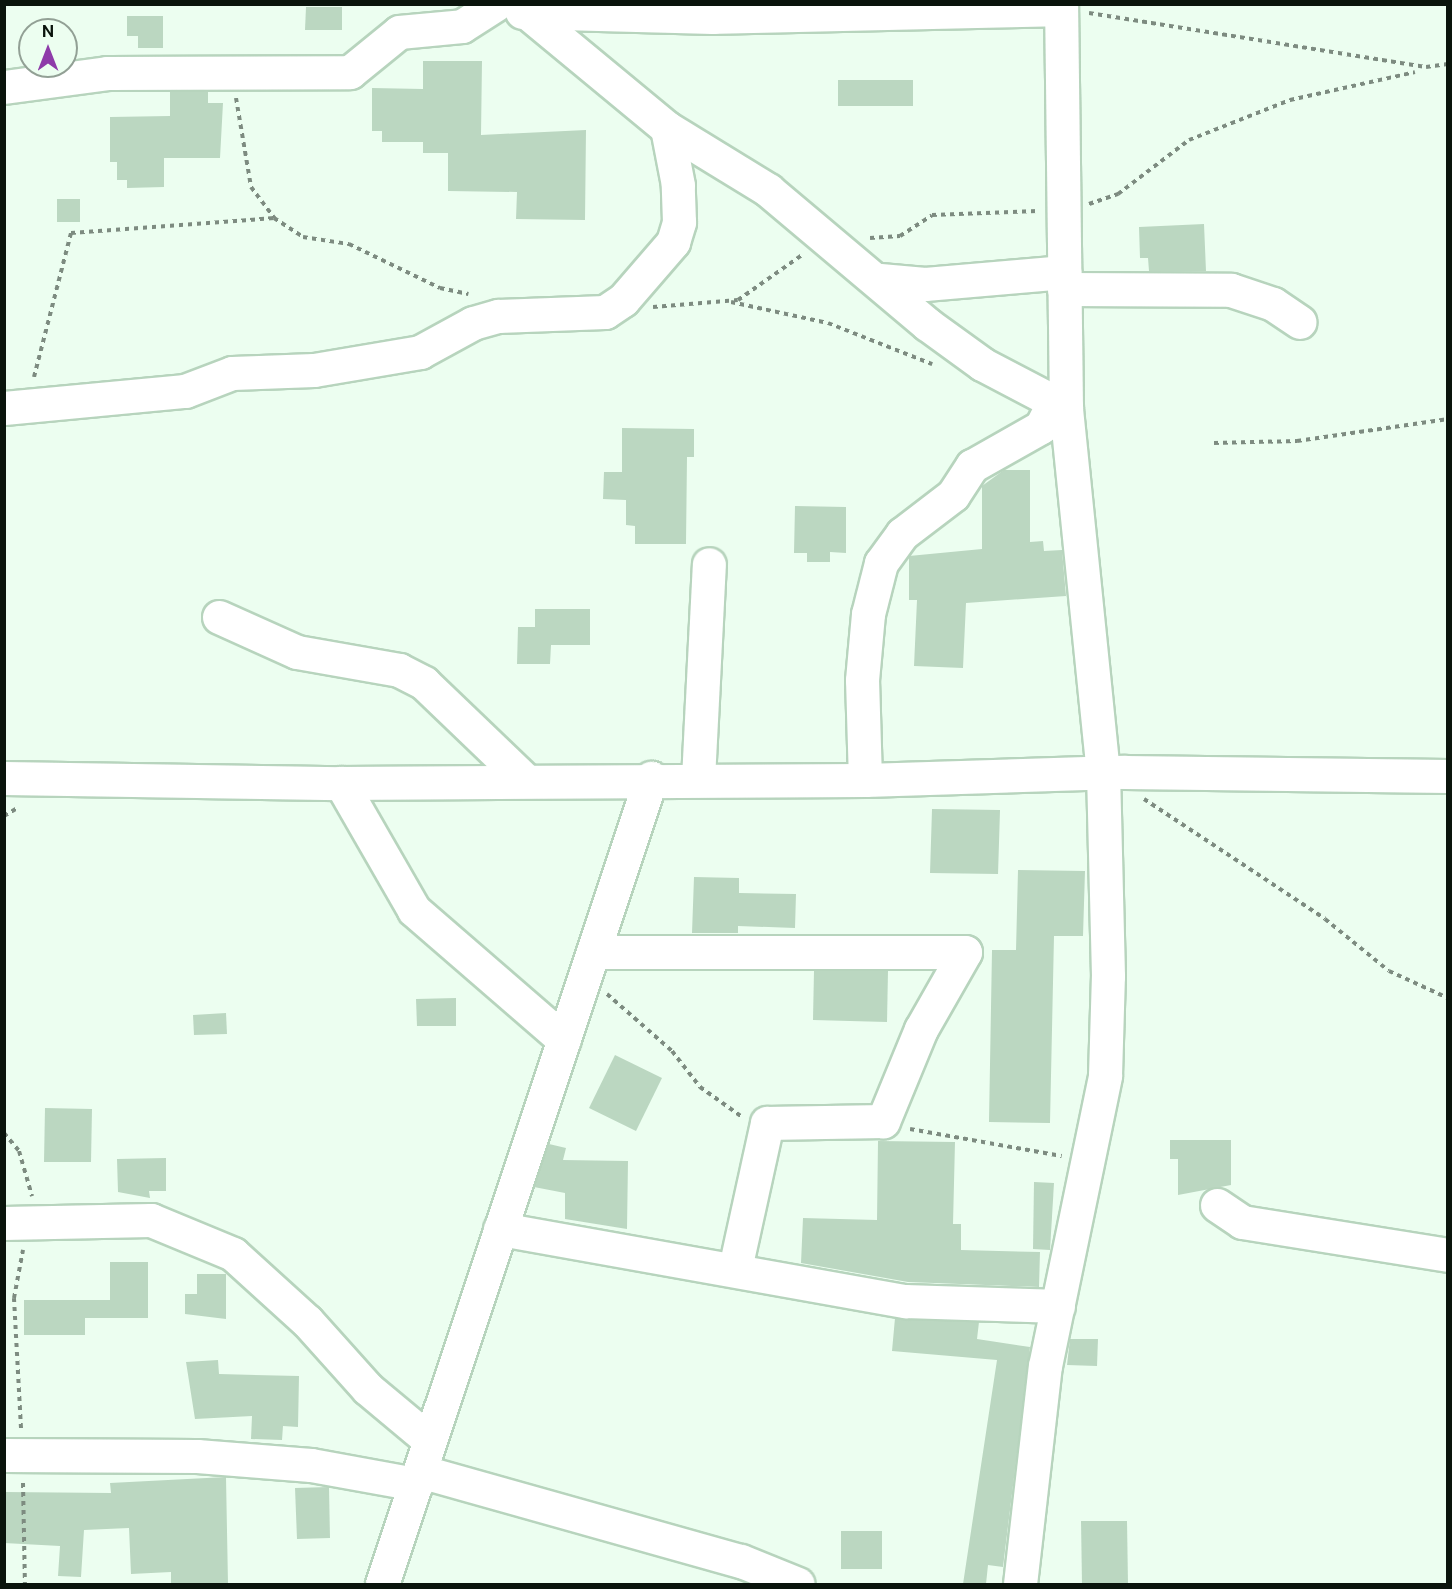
<!DOCTYPE html>
<html>
<head>
<meta charset="utf-8">
<style>
  body { margin:0 }
  #map { position:relative; width:1452px; height:1589px; overflow:hidden; background:#ecfef0; font-family:"Public Sans",sans-serif }
  div>[style] { position:absolute }
  .building>* { inset:0; background:#bbd7c1 }
  .path>* { height:4px; margin-top:-2px; transform-origin:0; background:repeating-linear-gradient(90deg,#7d8b80 0 4.5px,transparent 0 9px) }
  .roads { filter:drop-shadow(2px 0 #b7d4bd) drop-shadow(-2px 0 #b7d4bd) drop-shadow(0 2px #b7d4bd) drop-shadow(0 -2px #b7d4bd) }
  .minor>* { height:33px; margin:-16.5px; padding:0 16.5px; transform-origin:16.5px; border-radius:16.5px; background:#fff }
  span { translate:-50% -50%; white-space:nowrap; text-align:center; line-height:1.15; -webkit-text-stroke:4.5px #ecfef0; paint-order:stroke }
  .frame { position:absolute; inset:0; border:6px solid #0a140c; pointer-events:none }
  .north { position:absolute; left:18px; top:18px; width:60px; height:60px; box-sizing:border-box; background:#ecfef0; border:2px solid #92a095; border-radius:50%; rotate:0deg; font-size:16px; font-weight:700; line-height:24px; text-align:center; color:#0a140c }
  .north::after { content:''; display:block; margin:auto; width:21px; height:27px; background:#8e3ba9; clip-path:polygon(50% 0,100% 100%,50% 72%,0 100%) }
</style>
</head>
<body>
<div id="map">
  <div class="building">
    <div style="clip-path:polygon(306px 7px,342px 7px,342px 30px,305px 30px)"></div>
    <div style="clip-path:polygon(127px 16px,163px 16px,163px 48px,138px 48px,138px 36px,127px 36px)"></div>
    <div style="clip-path:polygon(423px 61px,482px 61px,481px 135px,586px 130px,585px 220px,516px 219px,517px 192px,448px 191px,448px 153px,423px 153px,423px 142px,382px 142px,382px 131px,372px 131px,372px 88px,423px 89px)"></div>
    <div style="clip-path:polygon(838px 80px,913px 80px,913px 106px,838px 106px)"></div>
    <div style="clip-path:polygon(170px 91px,208px 91px,208px 103px,223px 103px,220px 158px,164px 158px,164px 187px,127px 188px,127px 180px,117px 180px,117px 162px,110px 162px,110px 117px,170px 116px)"></div>
    <div style="clip-path:polygon(57px 199px,80px 199px,80px 222px,57px 222px)"></div>
    <div style="clip-path:polygon(1204px 224px,1206px 271px,1149px 271px,1148px 258px,1140px 258px,1139px 227px)"></div>
    <div style="clip-path:polygon(622px 428px,694px 429px,694px 457px,687px 457px,686px 544px,635px 544px,635px 526px,626px 525px,626px 500px,603px 499px,604px 472px,622px 472px)"></div>
    <div style="clip-path:polygon(1004px 470px,1030px 470px,1030px 542px,1043px 541px,1044px 551px,1062px 550px,1066px 596px,966px 603px,963px 668px,914px 666px,917px 600px,909px 600px,909px 556px,982px 549px,982px 486px)"></div>
    <div style="clip-path:polygon(795px 506px,846px 507px,846px 553px,830px 552px,830px 562px,807px 562px,807px 553px,794px 553px)"></div>
    <div style="clip-path:polygon(535px 609px,590px 609px,590px 645px,551px 645px,550px 664px,517px 664px,518px 627px,535px 627px)"></div>
    <div style="clip-path:polygon(932px 809px,1000px 810px,998px 874px,930px 873px)"></div>
    <div style="clip-path:polygon(1018px 870px,1085px 871px,1083px 936px,1054px 936px,1050px 1123px,989px 1122px,992px 950px,1016px 950px)"></div>
    <div style="clip-path:polygon(694px 877px,739px 878px,739px 893px,796px 894px,795px 928px,738px 926px,738px 933px,692px 933px)"></div>
    <div style="clip-path:polygon(814px 971px,888px 971px,887px 1022px,813px 1020px)"></div>
    <div style="clip-path:polygon(456px 998px,456px 1026px,417px 1026px,416px 999px)"></div>
    <div style="clip-path:polygon(226px 1013px,227px 1034px,194px 1035px,193px 1015px)"></div>
    <div style="clip-path:polygon(615px 1055px,662px 1078px,636px 1131px,589px 1108px)"></div>
    <div style="clip-path:polygon(45px 1108px,92px 1109px,91px 1162px,44px 1162px)"></div>
    <div style="clip-path:polygon(1170px 1140px,1231px 1140px,1231px 1185px,1178px 1195px,1178px 1159px,1170px 1159px)"></div>
    <div style="clip-path:polygon(878px 1141px,955px 1142px,953px 1224px,961px 1224px,961px 1250px,1040px 1252px,1039px 1287px,908px 1282px,801px 1263px,803px 1218px,877px 1220px)"></div>
    <div style="clip-path:polygon(549px 1144px,566px 1148px,563px 1160px,628px 1161px,627px 1229px,565px 1219px,565px 1193px,534px 1187px)"></div>
    <div style="clip-path:polygon(166px 1158px,166px 1191px,149px 1191px,150px 1198px,118px 1192px,117px 1159px)"></div>
    <div style="clip-path:polygon(1034px 1182px,1054px 1183px,1050px 1250px,1033px 1249px)"></div>
    <div style="clip-path:polygon(110px 1262px,148px 1262px,148px 1318px,85px 1318px,85px 1335px,24px 1335px,24px 1300px,110px 1300px)"></div>
    <div style="clip-path:polygon(197px 1274px,226px 1274px,226px 1319px,185px 1314px,185px 1294px,197px 1294px)"></div>
    <div style="clip-path:polygon(895px 1318px,979px 1322px,977px 1339px,1030px 1347px,1003px 1567px,988px 1565px,986px 1584px,963px 1584px,997px 1360px,892px 1351px)"></div>
    <div style="clip-path:polygon(1070px 1339px,1098px 1339px,1097px 1366px,1067px 1365px)"></div>
    <div style="clip-path:polygon(218px 1360px,219px 1374px,299px 1376px,298px 1427px,283px 1426px,282px 1440px,251px 1439px,252px 1416px,195px 1419px,186px 1362px)"></div>
    <div style="clip-path:polygon(226px 1477px,228px 1584px,171px 1584px,171px 1572px,131px 1574px,129px 1528px,84px 1530px,81px 1577px,58px 1576px,60px 1546px,4px 1543px,4px 1492px,111px 1493px,110px 1483px)"></div>
    <div style="clip-path:polygon(329px 1487px,330px 1538px,297px 1539px,295px 1488px)"></div>
    <div style="clip-path:polygon(1081px 1521px,1127px 1521px,1128px 1584px,1082px 1584px)"></div>
    <div style="clip-path:polygon(841px 1531px,882px 1531px,882px 1569px,841px 1569px)"></div>
  </div>
  <div class="path">
    <div style="left:1089px;top:13px;width:341px;rotate:9.1deg"></div>
    <div style="left:1426px;top:67px;width:22px;rotate:-8deg"></div>
    <div style="left:236px;top:98px;width:90px;rotate:80.4deg"></div>
    <div style="left:251px;top:187px;width:39px;rotate:53deg"></div>
    <div style="left:274px;top:218px;width:35px;rotate:33deg"></div>
    <div style="left:303px;top:237px;width:47px;rotate:8.7deg"></div>
    <div style="left:349px;top:244px;width:101px;rotate:25.8deg"></div>
    <div style="left:440px;top:288px;width:29px;rotate:12deg"></div>
    <div style="left:1089px;top:204px;width:31px;rotate:-19deg"></div>
    <div style="left:1118px;top:194px;width:89px;rotate:-37.3deg"></div>
    <div style="left:1189px;top:140px;width:109px;rotate:-21.6deg"></div>
    <div style="left:1290px;top:100px;width:128px;rotate:-12.6deg"></div>
    <div style="left:870px;top:238px;width:30px;rotate:-4deg"></div>
    <div style="left:900px;top:236px;width:38px;rotate:-33deg"></div>
    <div style="left:932px;top:215px;width:106px;rotate:-2.2deg"></div>
    <div style="left:731px;top:302px;width:99px;rotate:12.2deg"></div>
    <div style="left:828px;top:323px;width:112px;rotate:21.5deg"></div>
    <div style="left:653px;top:307px;width:85px;rotate:-4.7deg"></div>
    <div style="left:738px;top:300px;width:78px;rotate:-35.1deg"></div>
    <div style="left:34px;top:377px;width:149px;rotate:-75.6deg"></div>
    <div style="left:71px;top:233px;width:204px;rotate:-4.2deg"></div>
    <div style="left:1214px;top:443px;width:83px;rotate:-1.4deg"></div>
    <div style="left:1297px;top:441px;width:153px;rotate:-8.3deg"></div>
    <div style="left:1144px;top:799px;width:217px;rotate:33.5deg"></div>
    <div style="left:1325px;top:919px;width:82px;rotate:39.1deg"></div>
    <div style="left:1389px;top:971px;width:65px;rotate:24.6deg"></div>
    <div style="left:4px;top:816px;width:17px;rotate:-31deg"></div>
    <div style="left:607px;top:994px;width:86px;rotate:41.2deg"></div>
    <div style="left:672px;top:1051px;width:46px;rotate:52.1deg"></div>
    <div style="left:700px;top:1087px;width:52px;rotate:35.5deg"></div>
    <div style="left:910px;top:1129px;width:154px;rotate:10.1deg"></div>
    <div style="left:4px;top:1133px;width:23px;rotate:50deg"></div>
    <div style="left:19px;top:1151px;width:47px;rotate:73.9deg"></div>
    <div style="left:21px;top:1428px;width:130px;rotate:-93.1deg"></div>
    <div style="left:14px;top:1298px;width:49px;rotate:-79.4deg"></div>
    <div style="left:23px;top:1483px;width:101px;rotate:88.9deg"></div>
  </div>
  <div class="roads">
    <div class="minor">
      <div style="left:517px;top:4px;width:195px;rotate:39.6deg"></div>
      <div style="left:667px;top:128px;width:119px;rotate:31.5deg"></div>
      <div style="left:768px;top:190px;width:208px;rotate:40.1deg"></div>
      <div style="left:927px;top:324px;width:68px;rotate:36deg"></div>
      <div style="left:982px;top:364px;width:95px;rotate:27.6deg"></div>
      <div style="left:522px;top:12px;width:191px;rotate:1.5deg"></div>
      <div style="left:713px;top:17px;width:348px;rotate:-1.3deg"></div>
      <div style="left:4px;top:87px;width:104px;rotate:-7.7deg"></div>
      <div style="left:107px;top:73px;width:243px;rotate:-0.2deg"></div>
      <div style="left:350px;top:72px;width:63px;rotate:-39.2deg"></div>
      <div style="left:399px;top:32px;width:63px;rotate:-5.4deg"></div>
      <div style="left:462px;top:26px;width:40px;rotate:-32.9deg"></div>
      <div style="left:880px;top:280px;width:45px;rotate:5.1deg"></div>
      <div style="left:925px;top:284px;width:140px;rotate:-4.9deg"></div>
      <div style="left:1064px;top:289px;width:167px;rotate:0.3deg"></div>
      <div style="left:1231px;top:290px;width:44px;rotate:18.4deg"></div>
      <div style="left:1273px;top:304px;width:32px;rotate:34deg"></div>
      <div style="left:4px;top:408px;width:182px;rotate:-5.4deg"></div>
      <div style="left:185px;top:391px;width:50px;rotate:-21deg"></div>
      <div style="left:232px;top:373px;width:82px;rotate:-2.1deg"></div>
      <div style="left:314px;top:370px;width:108px;rotate:-9.6deg"></div>
      <div style="left:420px;top:352px;width:60px;rotate:-28.7deg"></div>
      <div style="left:473px;top:323px;width:26px;rotate:-16deg"></div>
      <div style="left:498px;top:316px;width:107px;rotate:-2.1deg"></div>
      <div style="left:605px;top:312px;width:22px;rotate:-34deg"></div>
      <div style="left:623px;top:300px;width:77px;rotate:-49.2deg"></div>
      <div style="left:673px;top:242px;width:21px;rotate:-73deg"></div>
      <div style="left:679px;top:222px;width:37px;rotate:-92deg"></div>
      <div style="left:678px;top:185px;width:58px;rotate:-100.9deg"></div>
      <div style="left:219px;top:617px;width:85px;rotate:24.2deg"></div>
      <div style="left:297px;top:652px;width:104px;rotate:10deg"></div>
      <div style="left:399px;top:670px;width:28px;rotate:27deg"></div>
      <div style="left:424px;top:683px;width:137px;rotate:43.8deg"></div>
      <div style="left:4px;top:778px;width:337px;rotate:0.9deg"></div>
      <div style="left:341px;top:783px;width:524px;rotate:-0.33deg"></div>
      <div style="left:865px;top:780px;width:260px;rotate:-1.8deg"></div>
      <div style="left:1125px;top:772px;width:323px;rotate:0.7deg"></div>
      <div style="left:698px;top:779px;width:215px;rotate:-87.1deg"></div>
      <div style="left:865px;top:780px;width:100px;rotate:-91.7deg"></div>
      <div style="left:862px;top:680px;width:66px;rotate:-84.8deg"></div>
      <div style="left:868px;top:614px;width:53px;rotate:-75.7deg"></div>
      <div style="left:881px;top:563px;width:36px;rotate:-54deg"></div>
      <div style="left:902px;top:534px;width:64px;rotate:-37.4deg"></div>
      <div style="left:953px;top:495px;width:35px;rotate:-57deg"></div>
      <div style="left:972px;top:466px;width:79px;rotate:-29.5deg"></div>
      <div style="left:1041px;top:427px;width:28px;rotate:-63deg"></div>
      <div style="left:341px;top:783px;width:146px;rotate:60.1deg"></div>
      <div style="left:414px;top:910px;width:198px;rotate:40.9deg"></div>
      <div style="left:593px;top:952px;width:372px"></div>
      <div style="left:965px;top:952px;width:89px;rotate:119.7deg"></div>
      <div style="left:921px;top:1029px;width:100px;rotate:112.4deg"></div>
      <div style="left:883px;top:1121px;width:116px;rotate:179deg"></div>
      <div style="left:767px;top:1123px;width:148px;rotate:102.4deg"></div>
      <div style="left:1217px;top:1205px;width:30px;rotate:34deg"></div>
      <div style="left:1242px;top:1222px;width:209px;rotate:9.1deg"></div>
      <div style="left:4px;top:1223px;width:147px;rotate:-1.2deg"></div>
      <div style="left:151px;top:1220px;width:89px;rotate:22.5deg"></div>
      <div style="left:233px;top:1254px;width:100px;rotate:42.2deg"></div>
      <div style="left:307px;top:1321px;width:91px;rotate:48.1deg"></div>
      <div style="left:368px;top:1389px;width:78px;rotate:39.8deg"></div>
      <div style="left:500px;top:1229px;width:412px;rotate:10.1deg"></div>
      <div style="left:906px;top:1301px;width:152px;rotate:1.9deg"></div>
      <div style="left:4px;top:1455px;width:193px;rotate:0.3deg"></div>
      <div style="left:197px;top:1456px;width:114px;rotate:4.5deg"></div>
      <div style="left:311px;top:1465px;width:107px;rotate:10.3deg"></div>
      <div style="left:420px;top:1471px;width:333px;rotate:15.7deg"></div>
      <div style="left:741px;top:1561px;width:61px;rotate:22deg"></div>
      <div style="left:382px;top:1584px;width:850px;rotate:-71.54deg"></div>
      <div style="left:1020px;top:1584px;width:219px;rotate:-83.5deg"></div>
      <div style="left:1045px;top:1366px;width:297px;rotate:-78.3deg"></div>
      <div style="left:1105px;top:1075px;width:99px;rotate:-88.3deg"></div>
      <div style="left:1108px;top:976px;width:203px;rotate:-91.4deg"></div>
      <div style="left:1103px;top:773px;width:367px;rotate:-95.8deg"></div>
      <div style="left:1066px;top:408px;width:404px;rotate:-90.7deg"></div>
    </div>
  </div>
  <div class="frame"></div>
  <div class="north">N</div>
</div>
</body>
</html>
